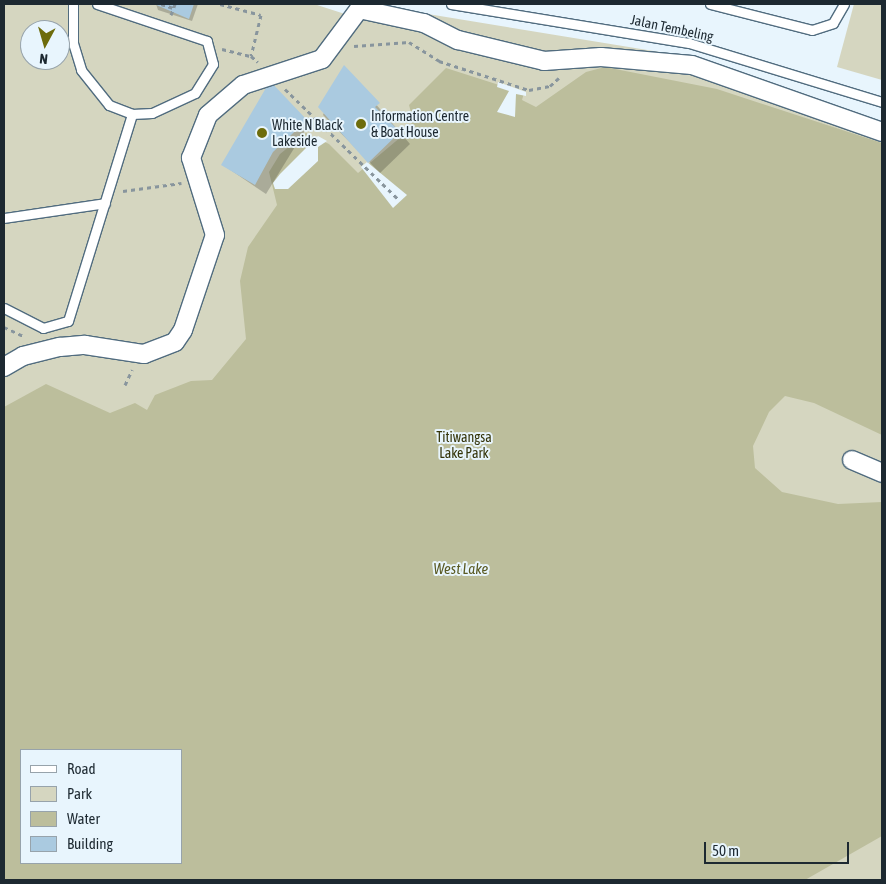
<!DOCTYPE html>
<html>
<head>
<meta charset="utf-8">
<style>
  body { margin:0 }
  #map { position:relative; width:886px; height:884px; overflow:hidden; background:#e8f5fd; font-family:"Asap Condensed",sans-serif }
  div>[style] { position:absolute }
  .green>* { inset:0; background:#d5d6c0 }
  .water>* { inset:0; background:#bcbe9c }
  .pier>* { inset:0; background:#e8f5fd }
  .shadow>* { inset:0; background:#0003 }
  .building>* { inset:0; background:#aacae0 }
  .path>* { height:3px; margin-top:-1.5px; transform-origin:0; background:repeating-linear-gradient(90deg,#88959d 0 4px,transparent 0 8px) }
  .roads { filter:drop-shadow(1px 0 #516c7f) drop-shadow(-1px 0 #516c7f) drop-shadow(0 1px #516c7f) drop-shadow(0 -1px #516c7f) }
  .lane>* { height:9px; margin:-4.5px; padding:0 4.5px; transform-origin:4.5px; border-radius:4.5px; background:#fff }
  .street>* { height:18px; margin:-9px; padding:0 9px; transform-origin:9px; border-radius:9px; background:#fff }
  .dots>* { width:14px; height:14px; translate:-50% -50%; box-sizing:border-box; border:2px solid #e8f5fd; border-radius:50% }
  span { translate:-50% -50%; white-space:nowrap; text-align:center; line-height:1.15; -webkit-text-stroke:4px #e8f5fd; paint-order:stroke }
  .street-label { font-size:14px; color:#1d2931 }
  .poi-label { font-size:14px; color:#1d2931 }
  .left { translate:0 -50%; text-align:left }
  .park-label { font-size:14px; color:#35350a }
  .water-label { font-size:15px; color:#595922; font-style:italic }
  .frame { position:absolute; inset:0; border:5px solid #1d2931; pointer-events:none }
  .legend { position:absolute; left:20px; top:749px; width:162px; height:115px; box-sizing:border-box; background:#e8f5fd; border:1px solid #97a3ab; margin:0; padding:6px 9px; list-style:none; font-size:15px; color:#1d2931 }
  .legend li { display:flex; align-items:center; gap:10px; height:25px }
  .legend b { width:25px; border:1px solid #97a3ab }
  .north { position:absolute; left:20px; top:20px; width:50px; height:50px; box-sizing:border-box; background:#e8f5fd; border:1px solid #97a3ab; border-radius:50%; rotate:186deg; font-size:14px; font-weight:700; line-height:20px; text-align:center; color:#1d2931 }
  .north::after { content:''; display:block; margin:auto; width:18px; height:22px; background:#6d6c0c; clip-path:polygon(50% 0,100% 100%,50% 72%,0 100%) }
  .scale { position:absolute; left:704px; top:842px; width:145px; height:22px; box-sizing:border-box; border:2px solid #1d2931; border-top:0; padding-left:6px; font-size:15px; line-height:18px; white-space:nowrap; color:#1d2931; -webkit-text-stroke:4px #e8f5fd; paint-order:stroke }
</style>
</head>
<body>
<div id="map">
  <div class="green">
    <div style="clip-path:polygon(evenodd,4px 4px,314px 4px,348px 15px,373px 5px,690px 57px,882px 122px,882px 880px,4px 880px,4px 4px,30px 30px,60px 30px,60px 60px,30px 60px,30px 30px,4px 4px,21px 750px,181px 750px,181px 863px,21px 863px,21px 750px)"></div>
    <div style="clip-path:polygon(854px 4px,882px 4px,882px 80px,837px 67px)"></div>
  </div>
  <div class="water">
    <div style="clip-path:polygon(evenodd,605px 67px,717px 89px,882px 143px,882px 435px,814px 403px,785px 396px,769px 412px,753px 446px,755px 468px,782px 492px,838px 504px,882px 502px,882px 836px,805px 880px,4px 880px,4px 407px,46px 384px,110px 413px,135px 403px,147px 410px,155px 395px,191px 381px,212px 380px,246px 339px,240px 281px,248px 247px,277px 205px,269px 172px,280px 154px,306px 133px,329px 144px,358px 173px,408px 131px,413px 120px,409px 105px,446px 68px,524px 93px,522px 100px,536px 107px,586px 72px,605px 67px,21px 750px,181px 750px,181px 863px,21px 863px,21px 750px)"></div>
  </div>
  <div class="pier">
    <div style="clip-path:polygon(498px 82px,526px 92px,526px 96px,516px 94px,515px 117px,497px 112px,509px 91px,497px 87px)"></div>
    <div style="clip-path:polygon(318px 136px,327px 141px,318px 147px,318px 161px,288px 189px,275px 189px,273px 183px,280px 174px)"></div>
    <div style="clip-path:polygon(367px 162px,407px 195px,393px 208px,361px 167px)"></div>
  </div>
  <div class="shadow">
    <div style="clip-path:polygon(156px 4px,198px 4px,192px 21px,158px 10px)"></div>
    <div style="clip-path:polygon(344px 67px,410px 144px,380px 173px,323px 115px)"></div>
    <div style="clip-path:polygon(270px 83px,309px 124px,266px 194px,223px 165px)"></div>
  </div>
  <div class="building">
    <div style="clip-path:polygon(154px 4px,194px 4px,189px 19px)"></div>
    <div style="clip-path:polygon(344px 65px,380px 103px,375px 107px,400px 132px,368px 163px,318px 107px)"></div>
    <div style="clip-path:polygon(270px 81px,307px 120px,273px 152px,255px 185px,221px 165px)"></div>
  </div>
  <div class="path">
    <div style="left:161px;top:4px;width:13px;rotate:18deg"></div>
    <div style="left:220px;top:4px;width:42px;rotate:15deg"></div>
    <div style="left:261px;top:15px;width:42px;rotate:103.7deg"></div>
    <div style="left:171px;top:15px;width:12px;rotate:-70deg"></div>
    <div style="left:354px;top:46px;width:55px;rotate:-4.2deg"></div>
    <div style="left:409px;top:42px;width:36px;rotate:32deg"></div>
    <div style="left:439px;top:61px;width:95px;rotate:17.9deg"></div>
    <div style="left:529px;top:90px;width:21px;rotate:-11deg"></div>
    <div style="left:550px;top:86px;width:12px;rotate:-42deg"></div>
    <div style="left:222px;top:49px;width:30px;rotate:14deg"></div>
    <div style="left:251px;top:56px;width:9px;rotate:41deg"></div>
    <div style="left:285px;top:89px;width:159px;rotate:44.2deg"></div>
    <div style="left:123px;top:191px;width:59px;rotate:-7.9deg"></div>
    <div style="left:4px;top:327px;width:21px;rotate:25deg"></div>
    <div style="left:125px;top:385px;width:17px;rotate:-65deg"></div>
  </div>
  <div class="roads">
    <div class="lane">
      <div style="left:73px;top:4px;width:39px;rotate:90deg"></div>
      <div style="left:73px;top:43px;width:28px;rotate:73deg"></div>
      <div style="left:81px;top:70px;width:45px;rotate:51.3deg"></div>
      <div style="left:109px;top:105px;width:25px;rotate:21deg"></div>
      <div style="left:132px;top:114px;width:20px;rotate:-3deg"></div>
      <div style="left:152px;top:113px;width:47px;rotate:-24.9deg"></div>
      <div style="left:195px;top:93px;width:34px;rotate:-58deg"></div>
      <div style="left:213px;top:64px;width:24px;rotate:-105deg"></div>
      <div style="left:207px;top:41px;width:116px;rotate:-161.4deg"></div>
      <div style="left:451px;top:4px;width:241px;rotate:9.3deg"></div>
      <div style="left:689px;top:43px;width:202px;rotate:17deg"></div>
      <div style="left:710px;top:4px;width:105px;rotate:14.3deg"></div>
      <div style="left:812px;top:30px;width:22px;rotate:-18deg"></div>
      <div style="left:833px;top:23px;width:22px;rotate:-60deg"></div>
      <div style="left:4px;top:218px;width:102px;rotate:-8.4deg"></div>
      <div style="left:4px;top:308px;width:44px;rotate:27.1deg"></div>
      <div style="left:43px;top:328px;width:26px;rotate:-16deg"></div>
      <div style="left:68px;top:321px;width:217px;rotate:-72.8deg"></div>
    </div>
    <div class="street">
      <div style="left:359px;top:9px;width:66px;rotate:12.2deg"></div>
      <div style="left:424px;top:23px;width:38px;rotate:27deg"></div>
      <div style="left:458px;top:40px;width:89px;rotate:13.7deg"></div>
      <div style="left:544px;top:61px;width:57px;rotate:-4deg"></div>
      <div style="left:601px;top:57px;width:91px;rotate:5deg"></div>
      <div style="left:692px;top:65px;width:201px;rotate:19.4deg"></div>
      <div style="left:4px;top:367px;width:22px;rotate:-30deg"></div>
      <div style="left:23px;top:356px;width:38px;rotate:-14deg"></div>
      <div style="left:60px;top:347px;width:25px;rotate:-5deg"></div>
      <div style="left:85px;top:345px;width:60px;rotate:8.7deg"></div>
      <div style="left:144px;top:354px;width:33px;rotate:-21deg"></div>
      <div style="left:175px;top:342px;width:14px;rotate:-56deg"></div>
      <div style="left:183px;top:330px;width:100px;rotate:-71.4deg"></div>
      <div style="left:215px;top:235px;width:81px;rotate:-107.3deg"></div>
      <div style="left:191px;top:158px;width:46px;rotate:-68.4deg"></div>
      <div style="left:208px;top:115px;width:46px;rotate:-40.6deg"></div>
      <div style="left:243px;top:85px;width:83px;rotate:-18.2deg"></div>
      <div style="left:322px;top:59px;width:69px;rotate:-53.3deg"></div>
      <div style="left:852px;top:460px;width:33px;rotate:23deg"></div>
    </div>
  </div>
  <div class="dots">
    <div style="left:361px;top:124px;background:#6d6c0c"></div>
    <div style="left:262px;top:133px;background:#6d6c0c"></div>
  </div>
  <div class="street-label">
    <span style="left:672px;top:28px;rotate:12deg">Jalan Tembeling</span>
  </div>
  <div class="poi-label">
    <span class="left" style="left:371px;top:124px">Information Centre<br>&amp; Boat House</span>
    <span class="left" style="left:272px;top:133px">White N Black<br>Lakeside</span>
  </div>
  <div class="park-label">
    <span style="left:464px;top:445px">Titiwangsa<br>Lake Park</span>
  </div>
  <div class="water-label">
    <span style="left:461px;top:569px">West Lake</span>
  </div>
  <div class="frame"></div>
  <ul class="legend">
  <li><b style="height:6px;background:#fff"></b>Road</li>
  <li><b style="height:14px;background:#d5d6c0"></b>Park</li>
  <li><b style="height:14px;background:#bcbe9c"></b>Water</li>
  <li><b style="height:14px;background:#aacae0"></b>Building</li>
  </ul>
  <div class="north">N</div>
  <div class="scale">50 m</div>
</div>
</body>
</html>
